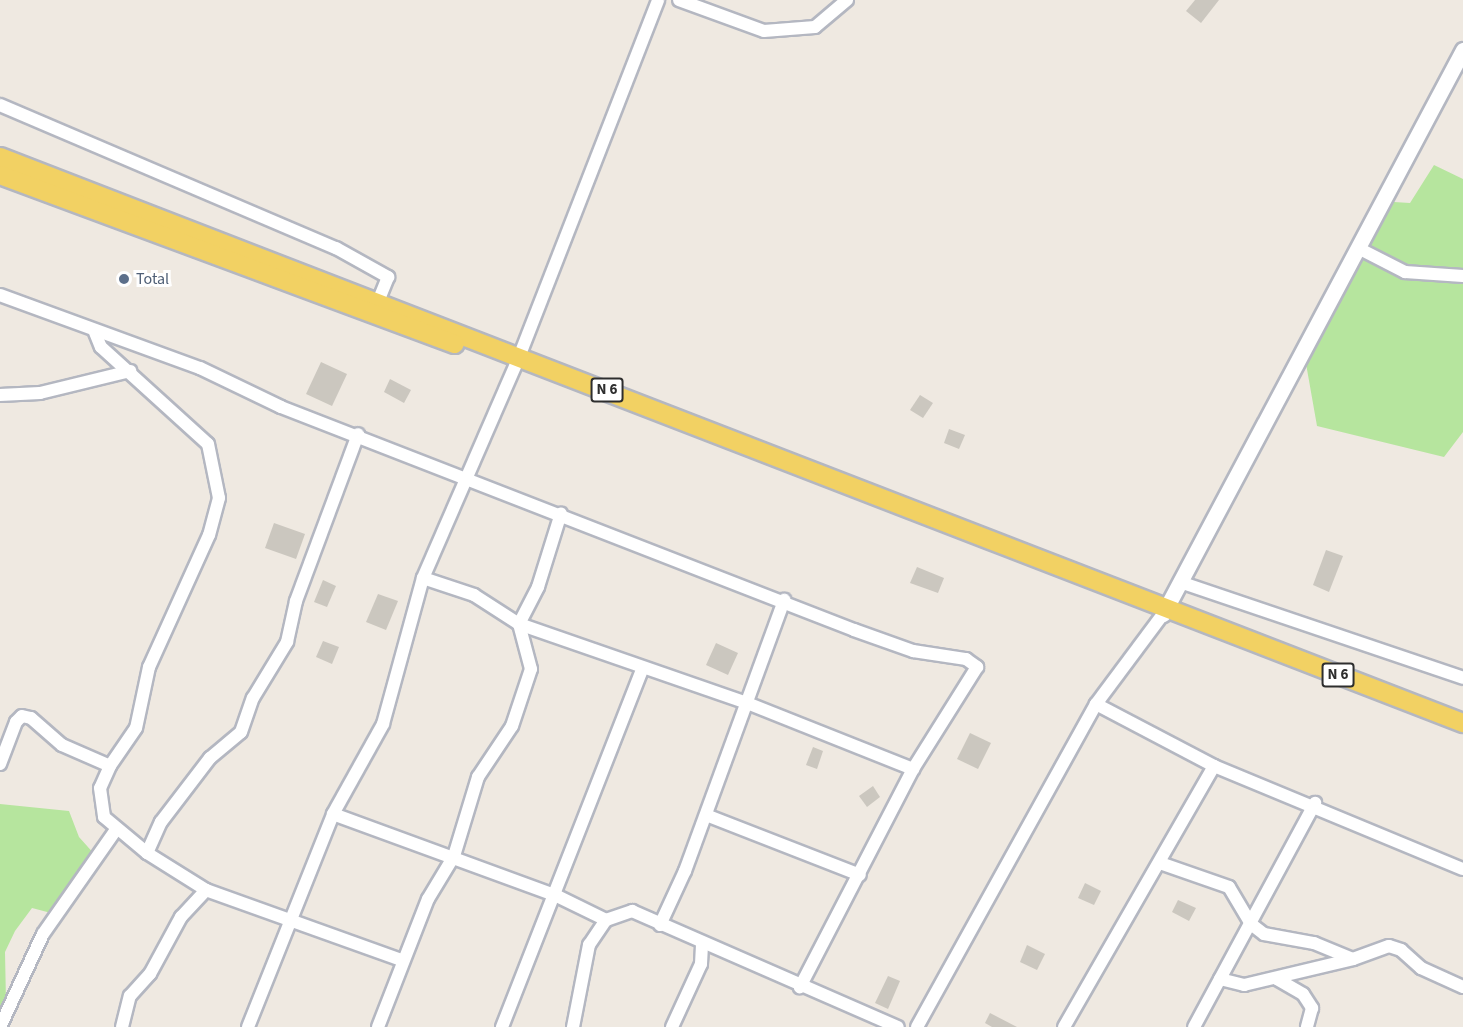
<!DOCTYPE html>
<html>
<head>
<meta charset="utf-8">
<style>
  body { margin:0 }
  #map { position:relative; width:1463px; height:1027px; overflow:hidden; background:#efe9e1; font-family:"Source Sans 3",sans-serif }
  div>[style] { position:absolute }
  .green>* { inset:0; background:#b6e59e }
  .building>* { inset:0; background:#cbc7bf }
  .roads { filter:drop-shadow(2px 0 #b4b7c1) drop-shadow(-2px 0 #b4b7c1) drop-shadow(0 2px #b4b7c1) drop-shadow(0 -2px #b4b7c1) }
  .minor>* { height:12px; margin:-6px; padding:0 6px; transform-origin:6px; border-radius:6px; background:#fff }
  .tertiary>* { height:15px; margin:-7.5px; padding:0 7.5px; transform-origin:7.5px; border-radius:7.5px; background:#fff }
  .primary>* { height:18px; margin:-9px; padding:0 9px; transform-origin:9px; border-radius:9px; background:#f2d163 }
  .dots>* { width:16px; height:16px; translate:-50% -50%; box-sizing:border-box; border:3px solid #fff; border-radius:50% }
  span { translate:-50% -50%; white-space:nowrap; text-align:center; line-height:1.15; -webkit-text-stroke:6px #fff; paint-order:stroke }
  .shield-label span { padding:2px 4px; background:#fff; border:2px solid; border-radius:4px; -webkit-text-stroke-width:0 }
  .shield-label { font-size:15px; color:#2e2e2e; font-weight:700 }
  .service-label { font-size:16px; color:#4e5e75 }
  .left { translate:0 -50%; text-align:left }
</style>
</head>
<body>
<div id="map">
  <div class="green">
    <div style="clip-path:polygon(1434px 165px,1463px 179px,1463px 432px,1444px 457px,1317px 426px,1305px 358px,1394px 202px,1410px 203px)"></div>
    <div style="clip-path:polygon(0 804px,69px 811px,79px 837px,96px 856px,51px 913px,32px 908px,15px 931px,5px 952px,6px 1002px,0 1016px)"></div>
  </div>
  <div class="building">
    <div style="clip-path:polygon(1195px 0,1219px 0,1201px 23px,1186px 11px)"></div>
    <div style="clip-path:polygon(321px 362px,347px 374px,332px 406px,306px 394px)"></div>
    <div style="clip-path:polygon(390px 379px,411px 390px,404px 403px,384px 392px)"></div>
    <div style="clip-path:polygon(920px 395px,933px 403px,923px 418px,910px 410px)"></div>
    <div style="clip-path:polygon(949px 429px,965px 435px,959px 449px,944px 443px)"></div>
    <div style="clip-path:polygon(274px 523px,305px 534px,296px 559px,265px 548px)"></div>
    <div style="clip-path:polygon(1326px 550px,1343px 556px,1329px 592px,1313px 585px)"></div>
    <div style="clip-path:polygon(917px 567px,944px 578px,938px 593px,910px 583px)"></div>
    <div style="clip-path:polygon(323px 580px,336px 586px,327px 607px,314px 602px)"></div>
    <div style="clip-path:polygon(378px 594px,398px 601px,386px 630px,366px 622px)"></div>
    <div style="clip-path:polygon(323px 641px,339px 647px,332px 664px,316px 657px)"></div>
    <div style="clip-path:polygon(716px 643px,738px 653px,728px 675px,706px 665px)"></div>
    <div style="clip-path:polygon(970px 733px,991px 743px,978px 769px,957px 759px)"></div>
    <div style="clip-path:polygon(813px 747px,823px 751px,817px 769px,806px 765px)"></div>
    <div style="clip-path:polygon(873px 786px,880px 797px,867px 807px,859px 796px)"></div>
    <div style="clip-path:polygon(1085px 883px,1101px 891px,1094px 905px,1078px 898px)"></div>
    <div style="clip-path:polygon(1178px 900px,1196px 908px,1189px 921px,1172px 912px)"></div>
    <div style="clip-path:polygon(1027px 945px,1045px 954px,1037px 970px,1020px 962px)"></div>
    <div style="clip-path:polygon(888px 976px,900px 981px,888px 1009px,875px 1003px)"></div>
    <div style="clip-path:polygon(990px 1013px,1017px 1027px,992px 1027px,985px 1023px)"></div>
  </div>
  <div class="roads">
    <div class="minor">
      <div style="left:679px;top:0;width:90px;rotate:20deg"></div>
      <div style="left:764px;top:31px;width:51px;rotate:-4.5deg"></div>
      <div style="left:815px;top:27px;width:42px;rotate:-40.2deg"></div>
      <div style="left:0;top:105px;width:365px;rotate:23.1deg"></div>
      <div style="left:336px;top:248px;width:60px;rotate:29.1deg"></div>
      <div style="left:388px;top:277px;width:27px;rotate:112deg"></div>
      <div style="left:1358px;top:248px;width:53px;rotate:27.1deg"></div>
      <div style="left:1405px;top:272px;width:58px;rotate:3.9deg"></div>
      <div style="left:0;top:295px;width:213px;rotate:20.1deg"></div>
      <div style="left:200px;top:368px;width:90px;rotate:25.7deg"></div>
      <div style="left:281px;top:407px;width:615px;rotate:21.26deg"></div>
      <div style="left:854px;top:630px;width:63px;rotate:19.6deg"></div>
      <div style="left:913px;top:651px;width:54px;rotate:8.6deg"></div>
      <div style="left:966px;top:659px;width:14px;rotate:36deg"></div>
      <div style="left:977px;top:667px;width:120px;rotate:122.1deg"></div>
      <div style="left:913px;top:769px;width:246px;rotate:117.4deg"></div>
      <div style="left:94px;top:330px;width:18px;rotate:68deg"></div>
      <div style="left:101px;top:347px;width:144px;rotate:42.2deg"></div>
      <div style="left:208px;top:444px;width:55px;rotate:78.5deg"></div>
      <div style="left:219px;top:498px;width:38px;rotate:105deg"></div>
      <div style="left:209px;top:535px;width:145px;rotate:114.4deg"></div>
      <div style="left:149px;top:667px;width:62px;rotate:102deg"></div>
      <div style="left:136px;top:728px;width:46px;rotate:124.4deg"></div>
      <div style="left:0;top:395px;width:40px;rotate:-2.9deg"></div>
      <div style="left:40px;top:393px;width:93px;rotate:-13.7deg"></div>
      <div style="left:423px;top:578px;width:54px;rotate:18.4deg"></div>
      <div style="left:474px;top:595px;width:54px;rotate:32.8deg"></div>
      <div style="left:519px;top:624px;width:241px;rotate:19.1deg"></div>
      <div style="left:747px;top:703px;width:179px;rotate:21.7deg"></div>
      <div style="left:1180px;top:582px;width:299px;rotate:18.7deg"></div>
      <div style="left:1096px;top:704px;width:133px;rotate:27.7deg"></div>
      <div style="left:1214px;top:766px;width:269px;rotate:22.5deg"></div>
      <div style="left:0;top:764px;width:45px;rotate:-69.1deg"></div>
      <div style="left:16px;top:722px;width:8px;rotate:-45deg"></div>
      <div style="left:22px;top:716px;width:9px;rotate:13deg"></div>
      <div style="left:31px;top:718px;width:41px;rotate:41.1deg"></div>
      <div style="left:62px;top:745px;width:52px;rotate:23.6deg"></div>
      <div style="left:110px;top:766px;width:24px;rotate:114deg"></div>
      <div style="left:100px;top:788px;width:29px;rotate:82deg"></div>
      <div style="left:104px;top:817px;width:56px;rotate:39.9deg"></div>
      <div style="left:147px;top:853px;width:70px;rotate:32.1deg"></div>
      <div style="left:206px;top:890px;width:207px;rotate:19.7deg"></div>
      <div style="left:333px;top:814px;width:239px;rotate:20.1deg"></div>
      <div style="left:557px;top:896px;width:55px;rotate:26.1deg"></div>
      <div style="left:606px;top:920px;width:28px;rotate:-19deg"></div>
      <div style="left:632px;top:911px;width:290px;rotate:23.6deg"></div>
      <div style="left:706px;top:815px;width:165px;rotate:21.3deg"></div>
      <div style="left:147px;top:853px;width:34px;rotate:-66deg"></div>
      <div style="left:161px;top:822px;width:81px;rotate:-52.6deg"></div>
      <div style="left:210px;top:758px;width:40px;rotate:-40deg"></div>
      <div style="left:241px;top:732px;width:36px;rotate:-71deg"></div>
      <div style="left:253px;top:698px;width:66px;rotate:-58.7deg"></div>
      <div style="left:287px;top:642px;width:42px;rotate:-77.6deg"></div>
      <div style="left:296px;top:601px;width:178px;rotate:-69.6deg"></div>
      <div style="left:1160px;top:863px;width:73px;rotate:19.2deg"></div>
      <div style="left:1229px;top:887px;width:43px;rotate:59.3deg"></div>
      <div style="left:1251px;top:924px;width:16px;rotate:38deg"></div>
      <div style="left:1264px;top:934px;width:51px;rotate:10.2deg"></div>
      <div style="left:1314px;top:943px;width:42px;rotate:22.3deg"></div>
      <div style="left:1353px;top:959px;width:38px;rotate:-20deg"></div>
      <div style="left:1389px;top:946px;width:13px;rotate:18deg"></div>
      <div style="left:1401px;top:950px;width:27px;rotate:42deg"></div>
      <div style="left:1421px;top:968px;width:46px;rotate:24.3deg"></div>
      <div style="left:660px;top:925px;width:60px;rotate:-65.2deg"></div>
      <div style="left:685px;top:871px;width:289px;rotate:-69.9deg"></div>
      <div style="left:1220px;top:979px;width:25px;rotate:14deg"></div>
      <div style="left:1244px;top:985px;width:112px;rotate:-13.4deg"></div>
      <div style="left:1277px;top:979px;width:30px;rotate:30deg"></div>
      <div style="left:1303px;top:994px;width:17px;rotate:57deg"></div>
      <div style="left:1312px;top:1008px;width:20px;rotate:105deg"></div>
      <div style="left:0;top:1027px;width:102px;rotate:-65.2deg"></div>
      <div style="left:43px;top:934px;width:126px;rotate:-55deg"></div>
      <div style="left:122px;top:1027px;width:32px;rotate:-76deg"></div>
      <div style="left:130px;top:996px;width:30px;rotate:-48deg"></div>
      <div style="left:150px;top:974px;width:65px;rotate:-61.5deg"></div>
      <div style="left:181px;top:917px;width:37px;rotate:-47deg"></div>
      <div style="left:248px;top:1027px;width:229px;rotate:-68.2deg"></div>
      <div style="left:333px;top:814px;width:103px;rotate:-60.9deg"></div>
      <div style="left:383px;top:724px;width:151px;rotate:-74.7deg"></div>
      <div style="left:423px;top:578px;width:241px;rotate:-66.5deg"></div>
      <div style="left:519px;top:357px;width:383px;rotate:-68.7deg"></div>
      <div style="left:378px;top:1027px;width:137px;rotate:-68.7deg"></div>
      <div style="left:428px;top:899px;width:50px;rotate:-58.8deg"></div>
      <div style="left:454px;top:856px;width:83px;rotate:-73.1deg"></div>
      <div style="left:478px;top:777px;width:61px;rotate:-56.3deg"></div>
      <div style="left:512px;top:726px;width:60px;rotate:-71.6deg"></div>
      <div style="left:531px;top:669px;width:47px;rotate:-104.9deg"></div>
      <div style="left:519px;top:624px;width:42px;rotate:-62.8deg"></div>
      <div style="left:538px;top:587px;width:77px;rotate:-72.7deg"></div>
      <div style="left:502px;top:1027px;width:384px;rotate:-68.6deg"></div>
      <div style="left:573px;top:1027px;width:84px;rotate:-79deg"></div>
      <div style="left:589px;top:945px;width:30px;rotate:-56deg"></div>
      <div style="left:672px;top:1027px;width:69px;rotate:-65.3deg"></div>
      <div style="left:701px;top:964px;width:20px;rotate:-87deg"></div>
      <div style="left:917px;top:1027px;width:369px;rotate:-61deg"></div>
      <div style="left:1096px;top:704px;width:112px;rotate:-53.3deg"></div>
      <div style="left:1064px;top:1027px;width:301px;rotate:-60.1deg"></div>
      <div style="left:1194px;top:1027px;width:255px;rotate:-61.6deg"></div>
    </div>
    <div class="tertiary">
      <div style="left:1163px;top:614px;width:639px;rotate:-61.99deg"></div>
    </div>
    <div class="primary">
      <div style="left:0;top:157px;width:1569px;rotate:21.15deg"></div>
      <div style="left:0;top:175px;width:485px;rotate:20.4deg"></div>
    </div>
  </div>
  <div class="dots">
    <div style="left:124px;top:279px;background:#5c6f8a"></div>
  </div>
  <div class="shield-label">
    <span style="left:607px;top:390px">N 6</span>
    <span style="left:1338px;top:675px">N 6</span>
  </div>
  <div class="service-label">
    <span class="left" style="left:136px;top:279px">Total</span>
  </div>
</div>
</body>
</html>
